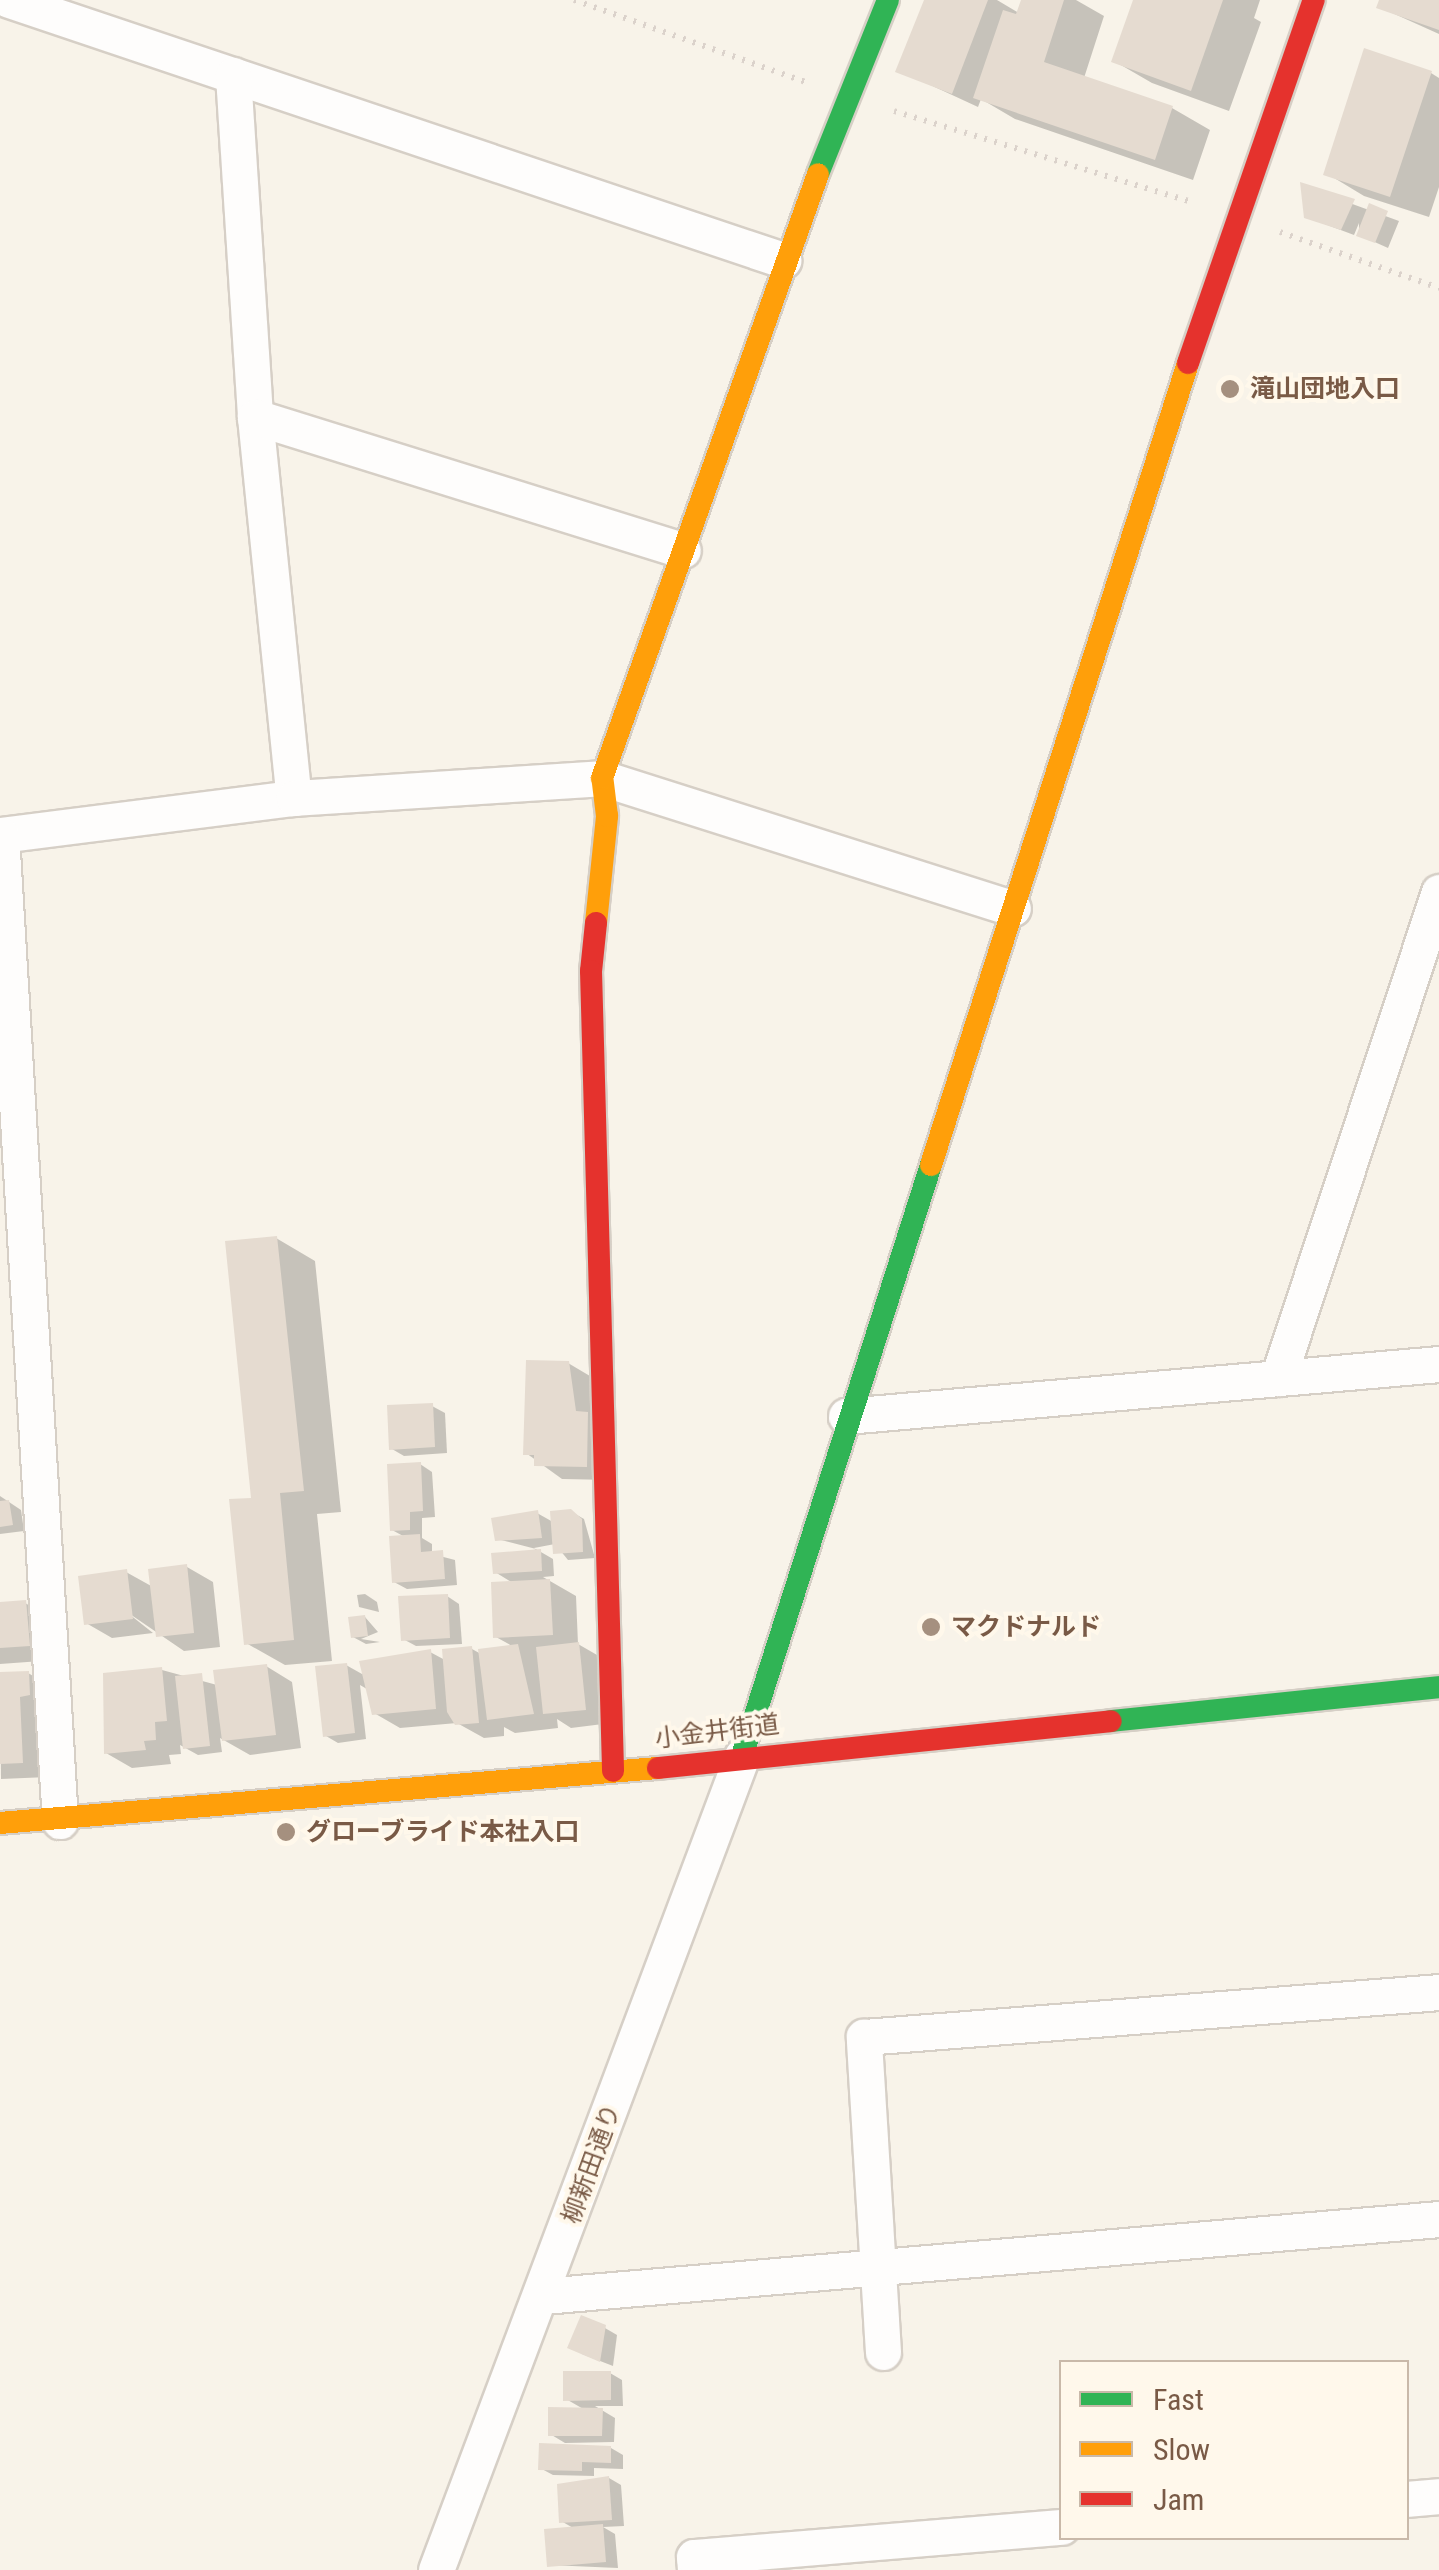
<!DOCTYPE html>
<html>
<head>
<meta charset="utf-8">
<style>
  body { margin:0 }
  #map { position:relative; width:1439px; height:2570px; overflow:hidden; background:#f8f3e9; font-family:"Roboto Condensed","Noto Sans JP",sans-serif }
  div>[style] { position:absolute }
  .shadow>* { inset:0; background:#0003 }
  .building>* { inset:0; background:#e5dbd0 }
  .path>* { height:6px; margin-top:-3px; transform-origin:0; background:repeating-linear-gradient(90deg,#dbd2cb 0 2.5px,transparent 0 10.5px) }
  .roads { filter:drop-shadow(2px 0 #d6cfc6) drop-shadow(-2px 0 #d6cfc6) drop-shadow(0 2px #d6cfc6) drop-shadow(0 -2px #d6cfc6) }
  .street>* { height:35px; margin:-17.5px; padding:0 17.5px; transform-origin:17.5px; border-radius:17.5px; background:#fefdfc }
  .fast>* { height:22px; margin:-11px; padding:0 11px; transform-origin:11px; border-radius:11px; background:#30b455 }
  .slow>* { height:22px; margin:-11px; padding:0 11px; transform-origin:11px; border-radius:11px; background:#ff9f0a }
  .jam>* { height:22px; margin:-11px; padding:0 11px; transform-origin:11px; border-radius:11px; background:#e5322d }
  .dots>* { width:28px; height:28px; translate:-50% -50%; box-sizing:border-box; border:5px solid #fff8eb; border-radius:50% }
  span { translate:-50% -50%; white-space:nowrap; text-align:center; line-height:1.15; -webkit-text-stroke:8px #fff8eb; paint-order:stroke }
  .poi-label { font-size:25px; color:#795a46; font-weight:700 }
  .left { translate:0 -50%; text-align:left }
  .street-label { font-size:25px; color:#795a46 }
  .legend { position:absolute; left:1059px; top:2360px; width:350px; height:180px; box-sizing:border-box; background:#fff8eb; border:2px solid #c9b9a9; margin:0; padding:12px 18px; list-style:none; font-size:30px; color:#795a46 }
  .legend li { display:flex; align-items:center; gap:20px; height:50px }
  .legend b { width:50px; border:2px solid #c9b9a9 }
</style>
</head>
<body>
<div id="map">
  <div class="shadow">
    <div style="clip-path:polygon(926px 0,997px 0,1019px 13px,1024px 0,1076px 0,1104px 16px,1084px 78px,1172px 108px,1210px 130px,1193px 180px,1015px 119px,981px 99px,978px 107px,898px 70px)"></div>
    <div style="clip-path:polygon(1135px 0,1260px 0,1254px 18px,1261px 22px,1229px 111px,1152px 83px,1114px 61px)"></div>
    <div style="clip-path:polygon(1381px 0,1439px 0,1439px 34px,1379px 7px)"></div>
    <div style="clip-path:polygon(1431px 73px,1439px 78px,1439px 187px,1429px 217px,1364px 196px,1326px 173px)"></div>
    <div style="clip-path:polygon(1303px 186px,1399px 221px,1388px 248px,1359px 235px,1359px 223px,1354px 235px,1306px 217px)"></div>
    <div style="clip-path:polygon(276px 1238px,315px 1261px,341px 1512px,317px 1514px,332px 1661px,285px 1665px,246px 1643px)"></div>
    <div style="clip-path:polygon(568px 1363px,595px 1379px,612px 1480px,562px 1479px,526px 1453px)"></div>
    <div style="clip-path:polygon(432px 1406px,445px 1413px,447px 1453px,404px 1456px,392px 1449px)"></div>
    <div style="clip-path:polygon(420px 1464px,432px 1472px,435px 1517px,422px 1518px,422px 1538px,432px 1544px,432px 1554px,455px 1560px,457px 1585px,407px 1589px,394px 1582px,405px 1537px,392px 1530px)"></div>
    <div style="clip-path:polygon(0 1496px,21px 1510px,24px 1531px,0 1534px)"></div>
    <div style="clip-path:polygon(570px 1511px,584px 1519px,595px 1558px,568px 1560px,555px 1544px,534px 1548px,553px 1559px,554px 1576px,543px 1577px,576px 1596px,578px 1644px,604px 1659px,611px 1723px,571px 1728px,557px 1719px,558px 1728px,515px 1733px,504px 1727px,504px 1736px,484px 1738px,457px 1723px,400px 1728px,374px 1713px,372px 1692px,360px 1685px,366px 1739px,338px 1743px,326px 1736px,346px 1665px,362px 1674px,430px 1652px,445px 1660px,472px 1649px,481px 1654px,514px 1647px,496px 1637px,513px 1583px,495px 1572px,536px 1549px,497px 1539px,537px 1513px,553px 1522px)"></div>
    <div style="clip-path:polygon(187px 1567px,213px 1582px,220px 1647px,184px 1651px,124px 1610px,153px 1633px,112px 1638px,86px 1623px,126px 1572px,153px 1587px)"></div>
    <div style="clip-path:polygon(365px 1594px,377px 1602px,379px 1612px,359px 1607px,357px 1595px)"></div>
    <div style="clip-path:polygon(447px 1596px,459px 1604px,462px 1644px,416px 1646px,403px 1639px)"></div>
    <div style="clip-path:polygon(25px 1603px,51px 1618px,55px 1660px,0 1664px,0 1605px)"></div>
    <div style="clip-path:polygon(365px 1617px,378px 1632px,361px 1639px,380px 1642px,366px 1644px,353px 1637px)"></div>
    <div style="clip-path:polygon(266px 1666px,292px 1682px,301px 1748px,250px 1755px,220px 1738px,222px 1752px,198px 1755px,180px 1745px,181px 1754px,169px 1755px,171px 1764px,132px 1768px,106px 1753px,162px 1670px,217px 1685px)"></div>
    <div style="clip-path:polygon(28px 1673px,54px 1688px,48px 1777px,1px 1779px,0 1674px)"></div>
    <div style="clip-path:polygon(605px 2328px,617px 2335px,613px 2366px,582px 2354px)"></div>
    <div style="clip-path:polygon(610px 2373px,622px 2380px,623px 2406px,595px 2406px,615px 2418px,614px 2442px,565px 2443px,550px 2434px,585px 2410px,566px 2399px)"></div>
    <div style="clip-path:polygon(611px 2448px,623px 2455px,623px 2469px,594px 2468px,594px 2476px,553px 2475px,540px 2468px)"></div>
    <div style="clip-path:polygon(609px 2478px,621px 2485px,624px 2526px,603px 2527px,615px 2534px,618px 2568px,549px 2565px,575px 2529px,561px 2521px)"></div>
  </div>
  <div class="building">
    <div style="clip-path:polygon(924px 0,988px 0,952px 94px,895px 72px)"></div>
    <div style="clip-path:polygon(1021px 0,1064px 0,1044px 62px,1173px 106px,1155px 160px,973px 98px,1003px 10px,1016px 14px)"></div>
    <div style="clip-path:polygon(1133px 0,1223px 0,1191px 91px,1111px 62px)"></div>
    <div style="clip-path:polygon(1379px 0,1439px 0,1439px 30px,1376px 8px)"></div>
    <div style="clip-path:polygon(1364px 48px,1432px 71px,1390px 197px,1323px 175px)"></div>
    <div style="clip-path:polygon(1300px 182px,1355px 199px,1341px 230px,1304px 218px)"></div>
    <div style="clip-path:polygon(1369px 203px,1388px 211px,1375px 243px,1356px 236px)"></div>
    <div style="clip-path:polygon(277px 1236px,304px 1491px,280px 1493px,294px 1640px,244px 1645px,229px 1499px,251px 1498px,225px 1241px)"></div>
    <div style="clip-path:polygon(526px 1360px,569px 1361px,576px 1411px,588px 1412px,587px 1467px,534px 1466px,534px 1455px,523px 1455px)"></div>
    <div style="clip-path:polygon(433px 1403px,435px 1447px,389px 1450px,387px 1405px)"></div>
    <div style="clip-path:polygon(421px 1462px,423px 1511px,410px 1512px,410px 1530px,390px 1531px,387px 1464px)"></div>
    <div style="clip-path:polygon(9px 1500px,13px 1525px,0 1527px,0 1501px)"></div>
    <div style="clip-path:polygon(571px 1509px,582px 1519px,583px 1552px,553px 1554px,550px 1511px)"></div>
    <div style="clip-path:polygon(538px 1510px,542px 1538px,495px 1541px,491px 1518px)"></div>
    <div style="clip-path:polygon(420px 1534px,421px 1552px,443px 1550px,445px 1579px,392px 1583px,389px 1536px)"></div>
    <div style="clip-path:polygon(541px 1549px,542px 1571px,493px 1574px,491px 1553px)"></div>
    <div style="clip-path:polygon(187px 1564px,194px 1633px,156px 1637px,148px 1569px)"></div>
    <div style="clip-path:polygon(127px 1569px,133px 1619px,84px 1625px,78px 1576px)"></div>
    <div style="clip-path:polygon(550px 1579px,553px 1635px,493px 1638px,491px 1582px)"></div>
    <div style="clip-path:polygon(448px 1594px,450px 1638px,401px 1641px,398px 1596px)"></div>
    <div style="clip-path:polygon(26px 1600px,30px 1646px,0 1648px,0 1602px)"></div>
    <div style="clip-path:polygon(365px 1615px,368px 1636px,351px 1638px,348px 1617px)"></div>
    <div style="clip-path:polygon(579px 1642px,586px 1710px,543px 1714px,536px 1647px)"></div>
    <div style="clip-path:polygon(518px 1644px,534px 1714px,487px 1720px,478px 1649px)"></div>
    <div style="clip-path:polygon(472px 1646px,479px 1723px,455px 1725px,447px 1712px,442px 1649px)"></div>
    <div style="clip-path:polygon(431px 1649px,436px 1709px,372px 1715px,359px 1661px)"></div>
    <div style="clip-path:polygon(347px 1663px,355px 1733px,323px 1737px,315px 1666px)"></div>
    <div style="clip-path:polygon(267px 1664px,276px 1735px,222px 1741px,213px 1670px)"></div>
    <div style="clip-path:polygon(162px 1667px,167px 1721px,155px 1722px,156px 1740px,144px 1741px,146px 1750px,104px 1754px,103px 1673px)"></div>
    <div style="clip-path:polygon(29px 1671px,30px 1695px,20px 1697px,23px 1763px,0 1764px,0 1672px)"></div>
    <div style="clip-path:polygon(202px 1673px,210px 1746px,183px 1749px,175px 1676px)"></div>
    <div style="clip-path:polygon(581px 2315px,606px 2325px,600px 2362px,567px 2348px)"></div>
    <div style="clip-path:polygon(563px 2371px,611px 2371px,611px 2400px,563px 2401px)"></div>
    <div style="clip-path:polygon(548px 2407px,603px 2408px,602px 2436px,548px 2436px)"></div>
    <div style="clip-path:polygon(539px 2443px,611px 2446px,611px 2463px,582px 2462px,582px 2471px,538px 2470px)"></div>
    <div style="clip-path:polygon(609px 2476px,612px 2520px,559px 2523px,557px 2484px)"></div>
    <div style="clip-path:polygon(603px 2524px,606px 2562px,547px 2567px,544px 2529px)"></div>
  </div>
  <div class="path">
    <div style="left:574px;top:0;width:246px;rotate:19.5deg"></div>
    <div style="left:894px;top:111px;width:312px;rotate:17deg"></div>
    <div style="left:1280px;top:232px;width:169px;rotate:19.4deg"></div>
  </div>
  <div class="roads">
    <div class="street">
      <div style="left:9px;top:0;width:817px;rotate:18.57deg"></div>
      <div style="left:233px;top:75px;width:343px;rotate:86.3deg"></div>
      <div style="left:255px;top:417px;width:383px;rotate:84.2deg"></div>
      <div style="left:255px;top:417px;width:448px;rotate:17.3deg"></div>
      <div style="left:0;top:835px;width:296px;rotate:-7.2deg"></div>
      <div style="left:294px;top:798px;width:309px;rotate:-3.7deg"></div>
      <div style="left:602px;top:778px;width:431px;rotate:17.6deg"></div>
      <div style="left:1px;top:835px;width:988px;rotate:86.58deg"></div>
      <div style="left:1278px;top:1378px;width:512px;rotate:-71.67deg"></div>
      <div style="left:846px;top:1416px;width:595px;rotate:-5.01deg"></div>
      <div style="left:543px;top:2296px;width:899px;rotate:-4.91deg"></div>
      <div style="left:883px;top:2352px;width:316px;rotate:-93.5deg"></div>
      <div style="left:864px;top:2037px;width:577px;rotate:-4.47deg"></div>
      <div style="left:1406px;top:2499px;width:33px;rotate:-5deg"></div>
      <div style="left:436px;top:2570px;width:870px;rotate:-69.4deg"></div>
      <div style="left:695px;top:2570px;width:13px;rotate:-94deg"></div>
      <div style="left:694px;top:2557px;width:369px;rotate:-4.7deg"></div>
    </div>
    <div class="fast">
      <div style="left:818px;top:174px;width:188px;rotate:-68.1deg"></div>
      <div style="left:1111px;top:1721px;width:330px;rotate:-5.9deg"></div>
      <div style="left:742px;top:1756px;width:620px;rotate:-72.27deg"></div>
    </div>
    <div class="slow">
      <div style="left:596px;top:923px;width:108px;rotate:-84.1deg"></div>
      <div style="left:607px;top:816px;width:38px;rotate:-97deg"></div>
      <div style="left:602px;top:778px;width:641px;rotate:-70.32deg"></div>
      <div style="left:931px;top:1165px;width:842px;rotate:-72.23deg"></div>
      <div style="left:0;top:1823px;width:660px;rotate:-4.78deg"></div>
    </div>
    <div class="jam">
      <div style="left:1188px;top:363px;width:384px;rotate:-70.9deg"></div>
      <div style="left:596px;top:923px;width:48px;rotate:95.9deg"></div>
      <div style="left:591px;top:971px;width:800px;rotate:88.42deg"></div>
      <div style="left:658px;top:1768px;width:455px;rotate:-5.9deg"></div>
    </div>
  </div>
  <div class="dots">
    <div style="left:1230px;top:389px;background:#a5907f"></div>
    <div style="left:931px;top:1627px;background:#a5907f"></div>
    <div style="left:286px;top:1832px;background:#a5907f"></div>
  </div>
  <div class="poi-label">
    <span class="left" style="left:1250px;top:389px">滝山団地入口</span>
    <span class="left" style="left:951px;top:1627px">マクドナルド</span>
    <span class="left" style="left:306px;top:1832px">グローブライド本社入口</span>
  </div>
  <div class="street-label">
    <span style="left:717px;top:1732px;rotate:-7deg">小金井街道</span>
    <span style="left:592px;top:2164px;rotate:-70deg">柳新田通り</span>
  </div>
  <ul class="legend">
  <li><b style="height:12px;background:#30b455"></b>Fast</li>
  <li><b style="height:12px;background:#ff9f0a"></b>Slow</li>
  <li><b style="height:12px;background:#e5322d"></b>Jam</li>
  </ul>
</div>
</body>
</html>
